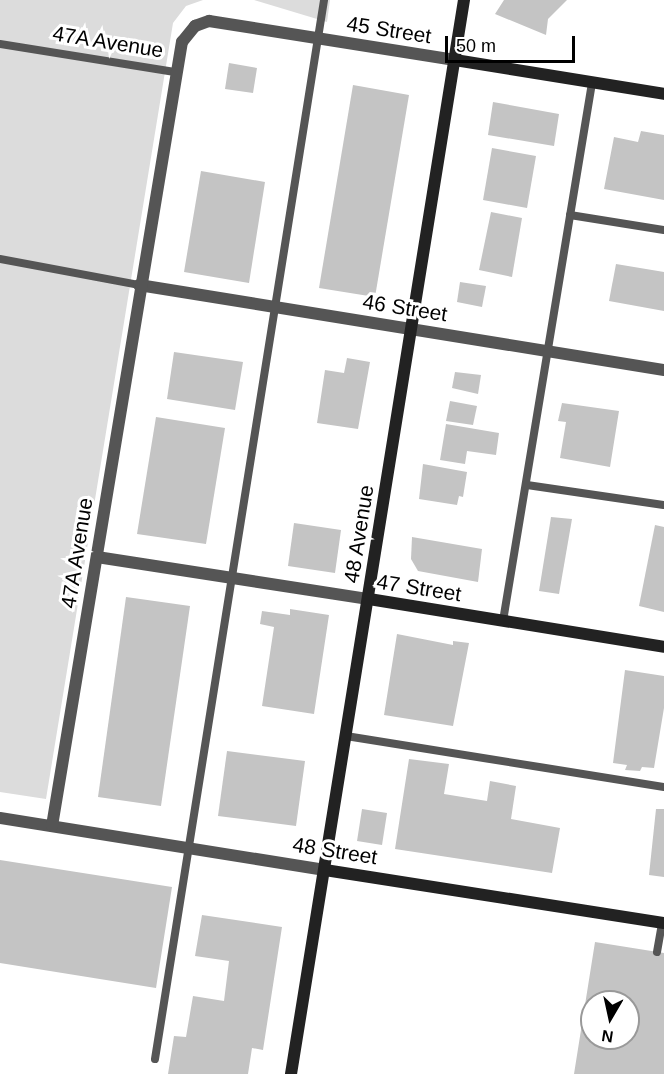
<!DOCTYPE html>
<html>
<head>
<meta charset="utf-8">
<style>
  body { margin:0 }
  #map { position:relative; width:664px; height:1074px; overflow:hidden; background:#fff; font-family:Helvetica,sans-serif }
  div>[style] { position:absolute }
  .green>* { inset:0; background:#dcdcdc }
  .building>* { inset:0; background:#c4c4c4 }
  .lane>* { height:8px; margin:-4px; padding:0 4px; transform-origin:4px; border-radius:4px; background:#555 }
  .street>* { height:12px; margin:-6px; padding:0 6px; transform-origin:6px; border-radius:6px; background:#555 }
  .secondary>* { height:12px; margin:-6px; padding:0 6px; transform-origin:6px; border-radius:6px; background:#222 }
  span { translate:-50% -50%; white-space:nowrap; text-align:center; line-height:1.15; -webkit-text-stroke:6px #fff; paint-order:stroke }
  .street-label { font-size:21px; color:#000 }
  .north { position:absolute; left:580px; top:990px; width:60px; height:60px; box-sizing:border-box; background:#fff; border:2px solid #999; border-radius:50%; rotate:189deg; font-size:16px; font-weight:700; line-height:24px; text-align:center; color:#000 }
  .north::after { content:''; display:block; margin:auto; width:21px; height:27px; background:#000; clip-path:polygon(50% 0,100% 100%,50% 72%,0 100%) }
  .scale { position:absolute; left:445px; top:36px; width:130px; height:27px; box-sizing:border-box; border:3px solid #000; border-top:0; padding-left:8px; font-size:18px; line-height:21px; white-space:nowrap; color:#000; -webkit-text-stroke:4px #fff; paint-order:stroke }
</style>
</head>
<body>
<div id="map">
  <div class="green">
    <div style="clip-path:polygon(0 0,203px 0,186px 6px,173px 23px,46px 799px,0 792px)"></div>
    <div style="clip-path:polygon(254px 0,330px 0,327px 22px)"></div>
  </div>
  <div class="building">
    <div style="clip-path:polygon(504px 0,567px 0,548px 19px,546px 35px,495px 14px)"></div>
    <div style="clip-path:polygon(229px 63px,257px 68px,253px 93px,225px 89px)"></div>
    <div style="clip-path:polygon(353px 85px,409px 95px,375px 297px,319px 288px)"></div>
    <div style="clip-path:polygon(493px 102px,559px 114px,554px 146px,488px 135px)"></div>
    <div style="clip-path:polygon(641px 131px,664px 135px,664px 200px,604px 189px,614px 137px,638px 142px)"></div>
    <div style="clip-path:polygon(492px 148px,536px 156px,527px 208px,483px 200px)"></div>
    <div style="clip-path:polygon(201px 171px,265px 182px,249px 283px,184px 272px)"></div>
    <div style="clip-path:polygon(491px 212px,522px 218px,512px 277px,479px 270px)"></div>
    <div style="clip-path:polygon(616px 264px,664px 272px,664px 311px,609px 301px)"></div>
    <div style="clip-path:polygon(460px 282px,486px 286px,482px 307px,457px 302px)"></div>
    <div style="clip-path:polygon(174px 352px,243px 362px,235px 410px,167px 399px)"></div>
    <div style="clip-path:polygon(347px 358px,370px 362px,358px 429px,317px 423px,325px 370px,344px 373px)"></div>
    <div style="clip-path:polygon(455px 372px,481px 375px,478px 394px,452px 388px)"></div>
    <div style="clip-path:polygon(450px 401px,477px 406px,473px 425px,446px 421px)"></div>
    <div style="clip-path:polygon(562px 403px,619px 411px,610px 467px,560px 458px,566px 422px,558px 421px)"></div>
    <div style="clip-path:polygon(156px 417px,225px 428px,206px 544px,137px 534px)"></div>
    <div style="clip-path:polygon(446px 424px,499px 433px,496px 455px,467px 451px,465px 464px,440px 460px)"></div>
    <div style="clip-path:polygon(423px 464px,467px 472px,463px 497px,459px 496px,457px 505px,419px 499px)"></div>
    <div style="clip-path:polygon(551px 517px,572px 519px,559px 594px,539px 591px)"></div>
    <div style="clip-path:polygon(294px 523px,341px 530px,335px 573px,288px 566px)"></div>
    <div style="clip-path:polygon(655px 525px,664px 527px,664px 612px,639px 606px)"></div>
    <div style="clip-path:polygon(412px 537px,482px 549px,478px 582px,418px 571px,411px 559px)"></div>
    <div style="clip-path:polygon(126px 597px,190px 606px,161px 806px,98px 797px)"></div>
    <div style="clip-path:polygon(290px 609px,329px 615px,314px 714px,262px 706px,274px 627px,260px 624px,262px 611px,290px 615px)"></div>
    <div style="clip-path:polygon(397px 634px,453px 645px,453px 641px,469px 643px,453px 726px,384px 715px)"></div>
    <div style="clip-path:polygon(625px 670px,664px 676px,664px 708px,654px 768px,642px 767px,640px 771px,625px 770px,627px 765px,613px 763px)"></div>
    <div style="clip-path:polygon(227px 751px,305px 761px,296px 826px,218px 816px)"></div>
    <div style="clip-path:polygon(409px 759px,449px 764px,444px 794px,487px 801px,490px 781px,516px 786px,511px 819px,560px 828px,552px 873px,395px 849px)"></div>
    <div style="clip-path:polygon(362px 809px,387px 813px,382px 845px,357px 841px)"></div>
    <div style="clip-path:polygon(656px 809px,664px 809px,664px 877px,649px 875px)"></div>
    <div style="clip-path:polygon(0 860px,172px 887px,156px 988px,0 963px)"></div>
    <div style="clip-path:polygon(202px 915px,282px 927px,263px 1050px,252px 1048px,248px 1074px,168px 1074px,174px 1036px,186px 1037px,193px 996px,224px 1001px,229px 961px,195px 956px)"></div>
    <div style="clip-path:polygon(evenodd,595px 942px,664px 953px,664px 1074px,574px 1074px,595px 942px,592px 1002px,628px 1002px,628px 1038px,592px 1038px,592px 1002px)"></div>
  </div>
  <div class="lane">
    <div style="left:0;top:44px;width:177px;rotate:9.1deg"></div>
    <div style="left:570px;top:215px;width:95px;rotate:9.1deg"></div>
    <div style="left:0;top:259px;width:141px;rotate:10.6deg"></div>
    <div style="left:527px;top:485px;width:138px;rotate:8.3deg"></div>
    <div style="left:503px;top:621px;width:545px;rotate:-80.61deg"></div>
    <div style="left:346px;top:736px;width:322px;rotate:9.1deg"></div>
    <div style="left:657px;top:952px;width:29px;rotate:-80deg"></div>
    <div style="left:155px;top:1059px;width:1072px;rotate:-80.93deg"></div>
  </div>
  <div class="street">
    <div style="left:139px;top:285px;width:532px;rotate:9.2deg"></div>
    <div style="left:97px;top:557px;width:275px;rotate:8.8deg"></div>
    <div style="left:0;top:818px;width:329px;rotate:9.1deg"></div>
    <div style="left:52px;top:826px;width:795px;rotate:-80.59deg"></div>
    <div style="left:182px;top:42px;width:21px;rotate:-51deg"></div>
    <div style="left:195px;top:26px;width:15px;rotate:-20deg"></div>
    <div style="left:209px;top:21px;width:249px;rotate:9deg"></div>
  </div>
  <div class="secondary">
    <div style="left:455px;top:60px;width:212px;rotate:9.2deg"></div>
    <div style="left:369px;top:599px;width:299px;rotate:9.2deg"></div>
    <div style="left:325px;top:870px;width:343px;rotate:8.9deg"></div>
    <div style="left:291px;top:1074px;width:1088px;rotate:-80.85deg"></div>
  </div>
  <div class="street-label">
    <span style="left:389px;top:30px;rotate:9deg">45 Street</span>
    <span style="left:108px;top:42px;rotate:9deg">47A Avenue</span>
    <span style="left:405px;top:308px;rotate:9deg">46 Street</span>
    <span style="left:359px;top:534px;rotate:-81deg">48 Avenue</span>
    <span style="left:77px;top:553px;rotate:-81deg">47A Avenue</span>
    <span style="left:419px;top:588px;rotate:9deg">47 Street</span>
    <span style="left:335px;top:851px;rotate:9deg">48 Street</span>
  </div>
  <div class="north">N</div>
  <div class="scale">50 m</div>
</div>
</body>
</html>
